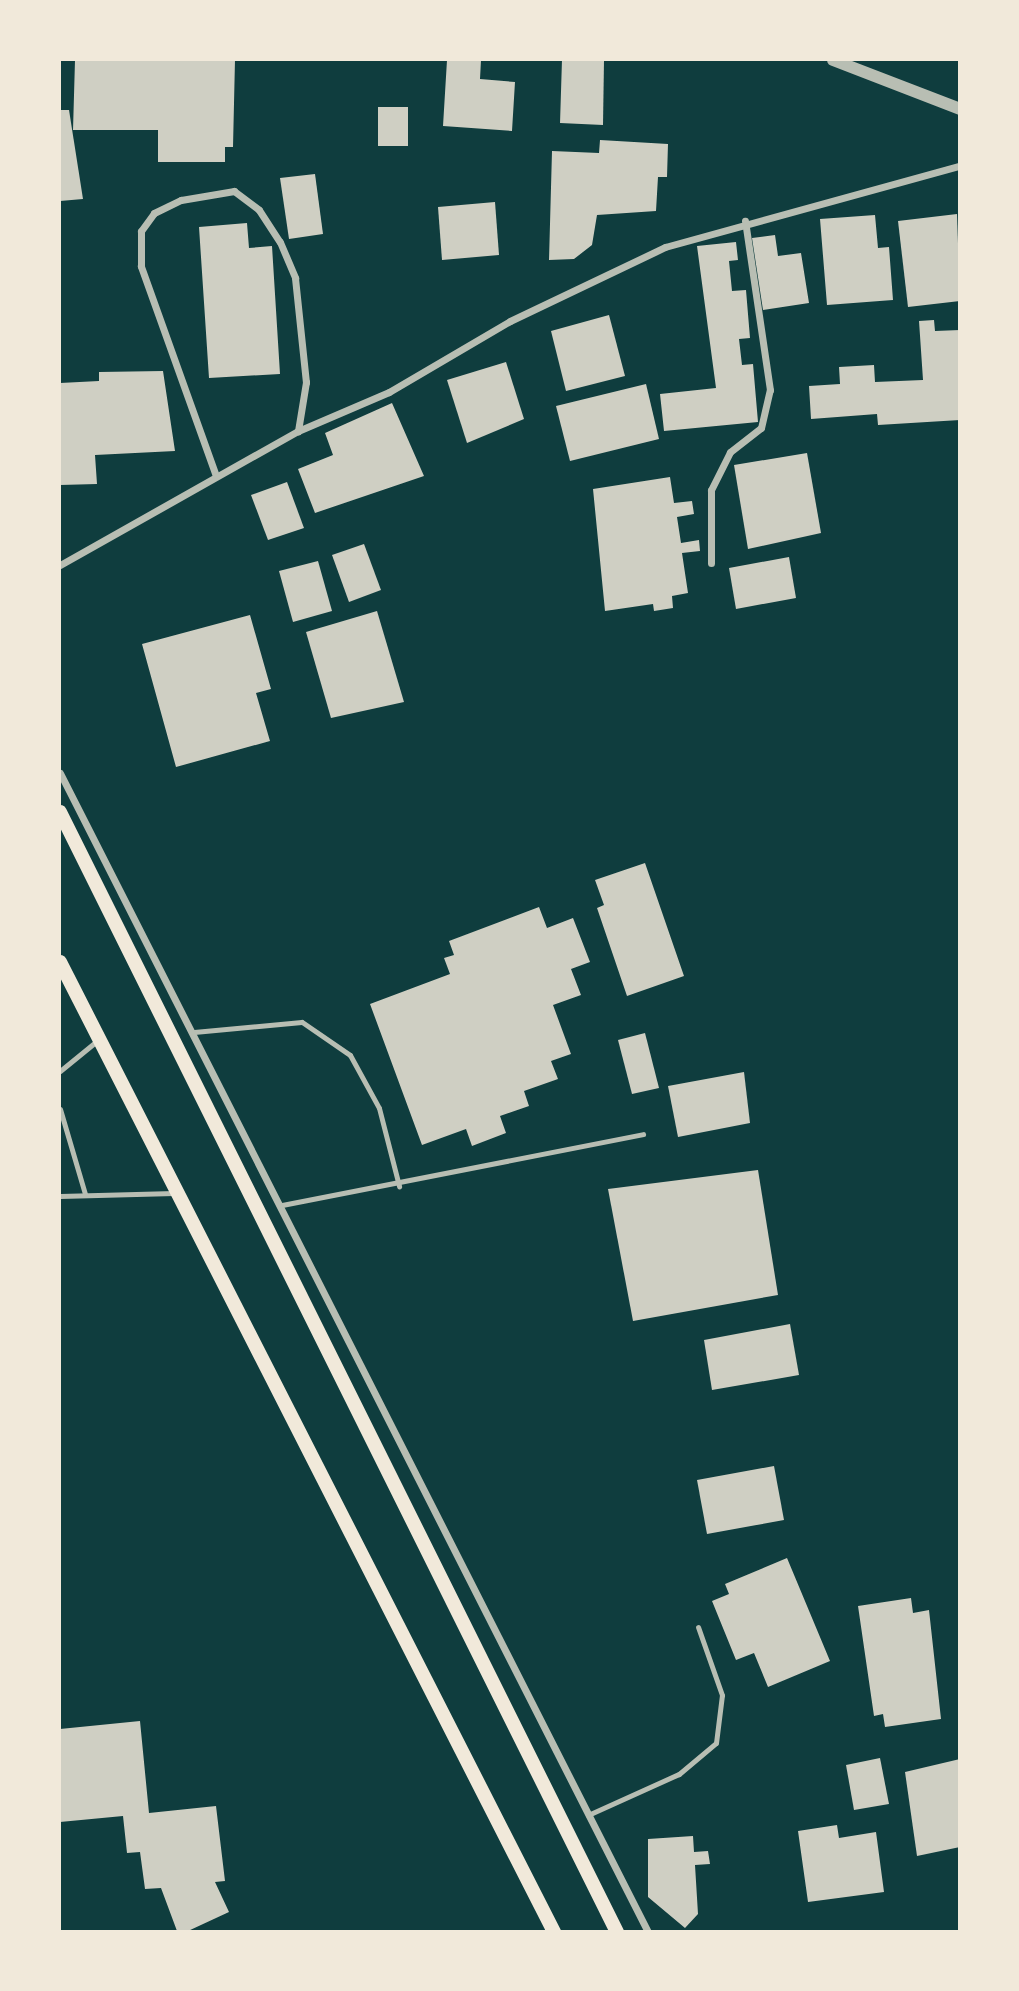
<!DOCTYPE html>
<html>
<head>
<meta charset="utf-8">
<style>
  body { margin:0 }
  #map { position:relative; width:1019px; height:1991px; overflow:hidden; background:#0f3d3e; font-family:Inter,sans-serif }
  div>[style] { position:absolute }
  .building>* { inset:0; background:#cfcfc3 }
  .service>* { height:5px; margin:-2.5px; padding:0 2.5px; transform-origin:2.5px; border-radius:2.5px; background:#b8beb3 }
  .minor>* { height:7px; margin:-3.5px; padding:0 3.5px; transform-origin:3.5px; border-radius:3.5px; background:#b8beb3 }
  .tertiary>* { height:12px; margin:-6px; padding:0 6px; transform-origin:6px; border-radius:6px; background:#b8beb3 }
  .secondary>* { height:14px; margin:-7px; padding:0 7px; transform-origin:7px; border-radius:7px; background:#f1e9da }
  span { translate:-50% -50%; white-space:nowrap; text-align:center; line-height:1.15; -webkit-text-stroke:7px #f1e9da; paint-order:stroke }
  .frame { position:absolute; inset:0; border:61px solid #f1e9da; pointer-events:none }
</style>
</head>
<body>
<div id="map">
  <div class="building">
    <div style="clip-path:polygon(75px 60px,235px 60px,233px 147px,225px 147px,225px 162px,158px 162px,158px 130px,73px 130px)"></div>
    <div style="clip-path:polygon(447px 60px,481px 60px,480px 79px,515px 82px,512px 131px,443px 126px)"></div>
    <div style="clip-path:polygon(562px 60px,604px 60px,603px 125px,560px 123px)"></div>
    <div style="clip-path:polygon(378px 107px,408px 107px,408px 146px,378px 146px)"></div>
    <div style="clip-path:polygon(60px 110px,69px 110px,83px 199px,60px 201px)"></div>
    <div style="clip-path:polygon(600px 140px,668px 144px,667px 177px,658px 177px,656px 211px,597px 215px,592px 245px,574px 259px,549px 260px,552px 151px,599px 153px)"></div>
    <div style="clip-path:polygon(315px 174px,323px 234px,289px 239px,280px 178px)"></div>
    <div style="clip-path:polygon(495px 202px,499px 255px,442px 260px,438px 207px)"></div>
    <div style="clip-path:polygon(957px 214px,960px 301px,908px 307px,898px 221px)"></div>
    <div style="clip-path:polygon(875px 215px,878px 248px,889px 247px,893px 300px,827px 305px,820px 219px)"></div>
    <div style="clip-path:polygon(247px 223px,249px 248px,272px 246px,280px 374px,209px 378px,199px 227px)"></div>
    <div style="clip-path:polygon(775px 235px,778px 256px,801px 253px,809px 303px,763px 310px,752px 238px)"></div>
    <div style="clip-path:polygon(736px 242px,738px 260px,729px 261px,732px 291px,746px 290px,750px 338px,739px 339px,742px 365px,753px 364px,758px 422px,664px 431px,660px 394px,716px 388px,697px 246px)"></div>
    <div style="clip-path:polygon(609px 315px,625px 376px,566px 391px,551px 331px)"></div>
    <div style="clip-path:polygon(934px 320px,935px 331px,960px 330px,960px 420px,878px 425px,877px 414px,811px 419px,809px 386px,840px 384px,839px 367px,874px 365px,875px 382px,923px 380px,919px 321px)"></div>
    <div style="clip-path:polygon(506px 362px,524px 419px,467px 443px,447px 380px)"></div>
    <div style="clip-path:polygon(163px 371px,175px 451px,95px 455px,97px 484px,60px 485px,60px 383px,99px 381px,99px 372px)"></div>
    <div style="clip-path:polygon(646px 384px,659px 439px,570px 461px,556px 406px)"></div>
    <div style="clip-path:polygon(392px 403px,424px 476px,315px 513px,298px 469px,333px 455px,325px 433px)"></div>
    <div style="clip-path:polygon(807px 453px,821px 533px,748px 549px,734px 465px)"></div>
    <div style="clip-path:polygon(670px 477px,674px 503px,692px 501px,694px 514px,677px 517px,681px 543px,699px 540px,700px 551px,682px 553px,688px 593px,672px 596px,673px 608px,654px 611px,653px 604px,605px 611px,593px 489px)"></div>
    <div style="clip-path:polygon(287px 482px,304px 528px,268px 540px,251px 495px)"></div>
    <div style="clip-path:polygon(364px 544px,381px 590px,349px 602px,332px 555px)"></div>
    <div style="clip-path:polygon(789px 557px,796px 598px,736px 609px,729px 568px)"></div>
    <div style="clip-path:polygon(318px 561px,332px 611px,293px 622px,279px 571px)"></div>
    <div style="clip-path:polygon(377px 611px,404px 702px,331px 718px,306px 632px)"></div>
    <div style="clip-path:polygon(250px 615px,271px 689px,256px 693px,270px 741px,176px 767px,142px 644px)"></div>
    <div style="clip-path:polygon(645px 863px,684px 976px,627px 996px,597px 908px,604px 905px,595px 880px)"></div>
    <div style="clip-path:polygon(539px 907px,547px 928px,573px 918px,590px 962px,571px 969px,581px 995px,553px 1005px,571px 1054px,551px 1061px,558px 1079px,524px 1091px,529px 1106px,500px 1116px,506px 1133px,472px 1146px,466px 1129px,422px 1145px,370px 1004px,450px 974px,444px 958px,454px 955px,449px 941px)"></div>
    <div style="clip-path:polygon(645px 1033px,659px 1088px,632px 1094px,618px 1040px)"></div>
    <div style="clip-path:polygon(744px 1072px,750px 1123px,678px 1137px,668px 1086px)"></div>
    <div style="clip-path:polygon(758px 1170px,778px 1295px,633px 1321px,608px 1189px)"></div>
    <div style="clip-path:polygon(790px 1324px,799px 1375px,712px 1390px,704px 1340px)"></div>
    <div style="clip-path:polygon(774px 1466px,784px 1520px,707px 1534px,697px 1480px)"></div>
    <div style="clip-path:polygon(787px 1558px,830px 1661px,768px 1687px,754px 1653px,736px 1660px,712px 1601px,729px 1594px,725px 1584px)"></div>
    <div style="clip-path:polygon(911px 1598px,913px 1613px,929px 1610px,941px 1719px,885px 1727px,883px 1714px,874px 1716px,858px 1606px)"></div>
    <div style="clip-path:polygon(140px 1721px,149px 1813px,216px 1806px,225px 1881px,215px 1882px,229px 1912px,188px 1931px,177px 1931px,161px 1888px,145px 1889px,140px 1852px,127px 1853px,123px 1816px,60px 1822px,60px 1729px)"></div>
    <div style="clip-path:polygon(880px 1758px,889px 1804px,854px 1810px,846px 1765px)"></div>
    <div style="clip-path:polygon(960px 1759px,960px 1847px,917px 1856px,905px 1772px)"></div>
    <div style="clip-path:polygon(837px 1825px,839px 1838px,876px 1832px,884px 1892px,808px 1902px,798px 1831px)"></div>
    <div style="clip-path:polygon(693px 1836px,694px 1852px,708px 1851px,710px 1864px,695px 1865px,698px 1914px,685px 1928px,648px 1897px,648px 1839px)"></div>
  </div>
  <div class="service">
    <div style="left:194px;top:1032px;width:108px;rotate:-5.3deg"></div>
    <div style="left:302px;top:1022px;width:58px;rotate:34.5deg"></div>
    <div style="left:350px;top:1055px;width:60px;rotate:61.3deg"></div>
    <div style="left:379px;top:1108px;width:81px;rotate:75.6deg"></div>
    <div style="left:60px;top:1071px;width:49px;rotate:-39.2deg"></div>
    <div style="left:60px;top:1109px;width:89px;rotate:73.6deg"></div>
    <div style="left:60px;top:1196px;width:114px;rotate:-1.5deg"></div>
    <div style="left:282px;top:1205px;width:368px;rotate:-11.1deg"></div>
    <div style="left:588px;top:1815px;width:100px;rotate:-24.3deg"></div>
    <div style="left:679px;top:1774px;width:48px;rotate:-40deg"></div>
    <div style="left:716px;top:1743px;width:48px;rotate:-82.9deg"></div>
    <div style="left:722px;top:1695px;width:72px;rotate:-109.4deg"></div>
  </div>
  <div class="minor">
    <div style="left:216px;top:476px;width:223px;rotate:-109.7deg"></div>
    <div style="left:141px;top:266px;width:35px;rotate:-90deg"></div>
    <div style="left:141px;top:231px;width:22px;rotate:-54deg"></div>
    <div style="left:154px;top:213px;width:30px;rotate:-26deg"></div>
    <div style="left:181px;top:200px;width:54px;rotate:-9.6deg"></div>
    <div style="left:234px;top:191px;width:31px;rotate:37deg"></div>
    <div style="left:259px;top:210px;width:38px;rotate:57deg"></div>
    <div style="left:280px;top:242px;width:39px;rotate:67deg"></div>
    <div style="left:295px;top:278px;width:105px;rotate:84deg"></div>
    <div style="left:306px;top:382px;width:50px;rotate:99.3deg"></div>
    <div style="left:711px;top:563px;width:73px;rotate:-90deg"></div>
    <div style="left:711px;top:490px;width:42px;rotate:-63.4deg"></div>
    <div style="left:730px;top:452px;width:39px;rotate:-38deg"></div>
    <div style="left:761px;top:428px;width:39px;rotate:-77deg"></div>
    <div style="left:770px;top:390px;width:171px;rotate:-98.4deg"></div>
    <div style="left:60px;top:565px;width:273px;rotate:-29.4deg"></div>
    <div style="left:298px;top:431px;width:99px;rotate:-23.2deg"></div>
    <div style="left:389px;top:392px;width:140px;rotate:-30.4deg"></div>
    <div style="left:510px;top:321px;width:172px;rotate:-25.5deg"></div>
    <div style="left:665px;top:247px;width:306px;rotate:-15.4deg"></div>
    <div style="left:60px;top:773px;width:1300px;rotate:63.1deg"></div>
  </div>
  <div class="tertiary">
    <div style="left:833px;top:60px;width:136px;rotate:21.1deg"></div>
  </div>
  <div class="secondary">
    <div style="left:60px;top:812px;width:1251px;rotate:63.56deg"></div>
    <div style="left:60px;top:962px;width:1089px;rotate:63.01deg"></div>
  </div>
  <div class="frame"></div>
</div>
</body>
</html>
